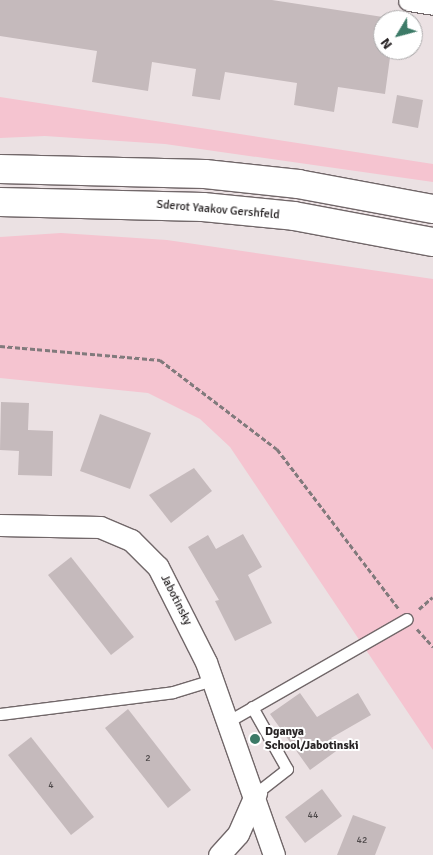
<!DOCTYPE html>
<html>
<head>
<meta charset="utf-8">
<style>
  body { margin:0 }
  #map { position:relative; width:433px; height:855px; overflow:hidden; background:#ebe1e3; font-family:Signika,sans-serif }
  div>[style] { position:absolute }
  .green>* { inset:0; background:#f5c4d0 }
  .building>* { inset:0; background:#c5babc }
  .path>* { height:3px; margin-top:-1.5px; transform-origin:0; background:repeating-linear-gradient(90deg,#817a7c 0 5px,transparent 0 7.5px) }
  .roads { filter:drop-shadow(1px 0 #716769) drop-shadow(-1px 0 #716769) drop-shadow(0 1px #716769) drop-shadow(0 -1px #716769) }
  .lane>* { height:11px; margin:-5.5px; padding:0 5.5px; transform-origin:5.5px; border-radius:5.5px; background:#fff }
  .street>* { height:21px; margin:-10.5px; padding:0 10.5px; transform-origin:10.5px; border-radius:10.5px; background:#fff }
  .secondary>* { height:28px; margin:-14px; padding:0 14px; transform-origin:14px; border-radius:14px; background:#fff }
  .dots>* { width:14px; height:14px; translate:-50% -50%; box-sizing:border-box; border:2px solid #fff; border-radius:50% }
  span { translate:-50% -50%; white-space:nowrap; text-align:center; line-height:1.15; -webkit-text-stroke:4px #fff; paint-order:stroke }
  .number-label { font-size:10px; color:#4f4a4b }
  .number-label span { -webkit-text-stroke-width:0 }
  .street-label { font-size:12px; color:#282425 }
  .poi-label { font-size:12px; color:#282425; font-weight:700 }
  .left { translate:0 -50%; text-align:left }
  .north { position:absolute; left:373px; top:10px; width:50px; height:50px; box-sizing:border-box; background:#fff; border:1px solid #a9a7a8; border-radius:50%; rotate:233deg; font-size:14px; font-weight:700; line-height:20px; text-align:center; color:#282425 }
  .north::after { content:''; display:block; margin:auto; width:18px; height:22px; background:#3c7a67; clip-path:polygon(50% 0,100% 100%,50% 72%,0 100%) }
</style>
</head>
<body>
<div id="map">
  <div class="green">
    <div style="clip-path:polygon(0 97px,433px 164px,433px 182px,165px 144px,45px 136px,0 138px)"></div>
    <div style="clip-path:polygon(61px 233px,167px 240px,433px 279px,433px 750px,230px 447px,200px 419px,148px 393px,0 378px,0 237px)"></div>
  </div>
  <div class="building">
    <div style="clip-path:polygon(0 0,272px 0,396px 19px,383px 20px,383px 50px,391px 50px,385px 94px,338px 87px,334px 112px,294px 105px,297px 83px,225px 72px,220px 100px,192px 96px,196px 69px,152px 62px,148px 91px,92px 82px,97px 51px,0 36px)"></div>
    <div style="clip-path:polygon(397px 95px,423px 100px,418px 128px,392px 123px)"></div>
    <div style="clip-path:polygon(1px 402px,29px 403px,28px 430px,53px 431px,52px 476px,18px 475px,19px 451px,0 450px)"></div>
    <div style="clip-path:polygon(100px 414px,151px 433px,130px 489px,80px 471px)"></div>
    <div style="clip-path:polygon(194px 468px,212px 491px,171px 523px,149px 495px)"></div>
    <div style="clip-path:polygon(243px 534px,262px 567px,248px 575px,272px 623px,235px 641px,215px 601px,219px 600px,188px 547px,208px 535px,216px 549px)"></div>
    <div style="clip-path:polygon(71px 557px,134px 637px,111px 655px,48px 575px)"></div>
    <div style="clip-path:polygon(300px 693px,317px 717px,358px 693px,371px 715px,331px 738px,339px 749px,310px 770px,270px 714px)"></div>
    <div style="clip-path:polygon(128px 709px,191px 790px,168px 808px,105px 728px)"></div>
    <div style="clip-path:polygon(31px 737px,94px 817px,71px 835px,8px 755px)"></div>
    <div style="clip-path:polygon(322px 789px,342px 816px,305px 843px,285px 817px)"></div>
    <div style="clip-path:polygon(353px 815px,386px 827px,375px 855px,337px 855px)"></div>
  </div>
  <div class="path">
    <div style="left:0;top:346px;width:161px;rotate:5deg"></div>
    <div style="left:160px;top:360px;width:147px;rotate:37.3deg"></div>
    <div style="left:277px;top:449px;width:200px;rotate:52.7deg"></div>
    <div style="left:419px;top:609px;width:18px;rotate:-41deg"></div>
    <div style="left:417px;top:629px;width:24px;rotate:48deg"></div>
  </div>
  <div class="roads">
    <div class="lane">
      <div style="left:252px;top:707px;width:71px;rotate:60.6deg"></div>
      <div style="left:287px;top:769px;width:39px;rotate:142deg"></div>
      <div style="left:0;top:714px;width:174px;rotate:-7.2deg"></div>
      <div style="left:173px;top:692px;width:41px;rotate:-17.1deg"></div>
      <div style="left:227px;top:722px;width:207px;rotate:-29.8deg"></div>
    </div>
    <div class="street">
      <div style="left:409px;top:0;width:24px;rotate:9deg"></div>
      <div style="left:0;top:525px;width:100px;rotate:1.1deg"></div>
      <div style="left:100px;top:527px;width:34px;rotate:23deg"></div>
      <div style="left:131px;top:540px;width:38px;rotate:45deg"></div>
      <div style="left:158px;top:567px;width:106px;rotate:63.2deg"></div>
      <div style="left:206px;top:662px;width:205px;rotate:70.6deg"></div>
      <div style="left:219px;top:855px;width:28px;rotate:-48deg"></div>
      <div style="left:238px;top:834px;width:45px;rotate:-66.3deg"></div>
    </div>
    <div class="secondary">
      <div style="left:0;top:169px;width:205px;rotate:1.4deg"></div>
      <div style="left:205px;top:174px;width:94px;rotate:6.1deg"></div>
      <div style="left:298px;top:184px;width:137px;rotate:10.5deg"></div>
      <div style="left:0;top:202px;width:203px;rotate:1.4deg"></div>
      <div style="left:203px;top:207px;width:91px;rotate:5.6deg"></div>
      <div style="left:294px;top:216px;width:141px;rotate:10.6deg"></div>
    </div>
  </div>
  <div class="dots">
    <div style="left:255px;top:739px;background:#3c7a67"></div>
  </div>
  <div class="number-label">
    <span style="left:148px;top:759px">2</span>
    <span style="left:51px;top:786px">4</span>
    <span style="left:313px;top:816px">44</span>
    <span style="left:362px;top:841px">42</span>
  </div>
  <div class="street-label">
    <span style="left:218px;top:210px;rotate:5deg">Sderot Yaakov Gershfeld</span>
    <span style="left:176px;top:600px;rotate:63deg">Jabotinsky</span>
  </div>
  <div class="poi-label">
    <span class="left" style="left:265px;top:739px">Dganya<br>School/Jabotinski</span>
  </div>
  <div class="north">N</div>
</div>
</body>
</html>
